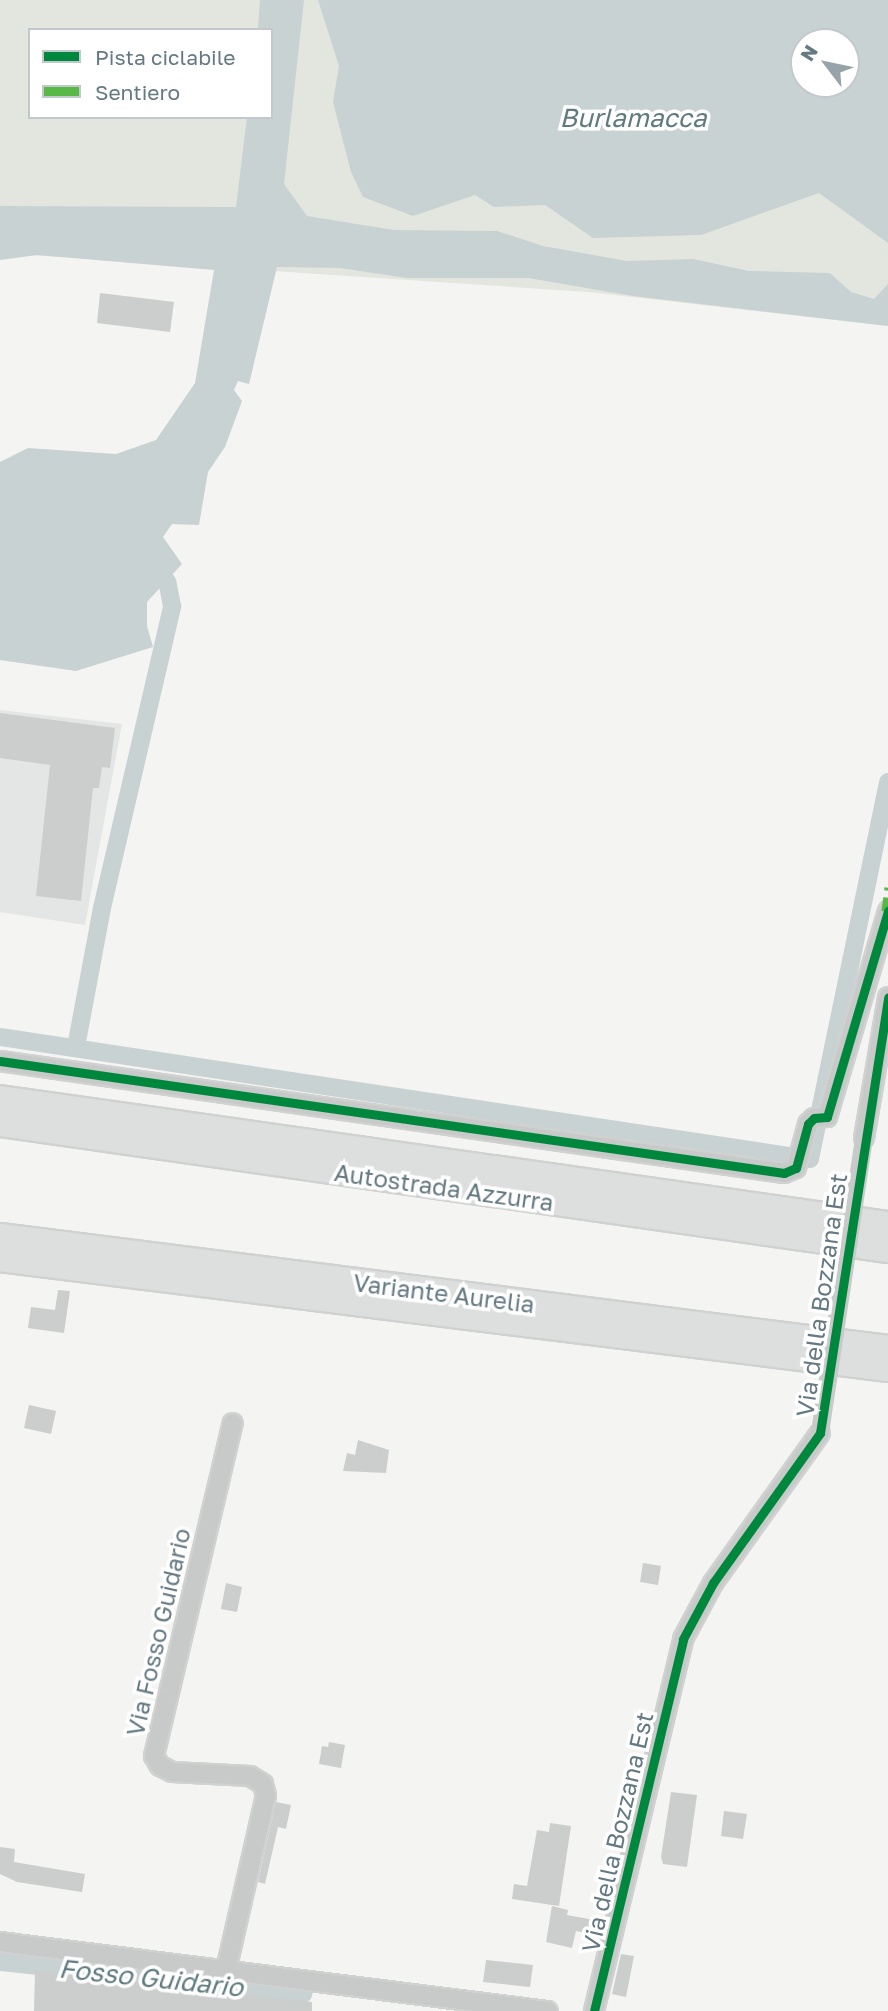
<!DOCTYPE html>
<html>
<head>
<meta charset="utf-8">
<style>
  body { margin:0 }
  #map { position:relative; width:888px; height:2011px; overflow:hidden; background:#f4f4f2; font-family:"Golos Text",sans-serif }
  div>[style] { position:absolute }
  .built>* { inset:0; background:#e4e5e5 }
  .green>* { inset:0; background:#e3e6df }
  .water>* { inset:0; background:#c8d2d3 }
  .canal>* { height:18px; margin:-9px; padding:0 9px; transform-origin:9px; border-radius:9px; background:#c8d2d3 }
  .building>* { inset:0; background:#cccecd }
  .roads { filter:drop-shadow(2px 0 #d0d1d1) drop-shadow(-2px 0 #d0d1d1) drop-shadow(0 2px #d0d1d1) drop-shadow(0 -2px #d0d1d1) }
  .minor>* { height:18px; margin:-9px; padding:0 9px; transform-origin:9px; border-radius:9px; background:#c8caca }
  .highway>* { height:26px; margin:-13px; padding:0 13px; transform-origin:13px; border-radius:13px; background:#dddede }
  .minor-bridge>* { height:18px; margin:-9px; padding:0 9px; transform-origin:9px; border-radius:9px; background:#c8caca }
  .quiet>* { height:7px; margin-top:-3.5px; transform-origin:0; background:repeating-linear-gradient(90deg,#58b947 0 14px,transparent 0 21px) }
  .cycleway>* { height:9px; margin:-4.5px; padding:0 4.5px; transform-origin:4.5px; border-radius:4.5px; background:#00873e }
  span { translate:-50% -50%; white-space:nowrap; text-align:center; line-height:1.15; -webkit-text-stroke:7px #fff; paint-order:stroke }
  .street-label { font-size:24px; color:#647982 }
  .water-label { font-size:26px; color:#5f7b7f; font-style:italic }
  .legend { position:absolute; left:28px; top:28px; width:245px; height:91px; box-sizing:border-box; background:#fff; border:2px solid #c1c9cd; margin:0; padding:9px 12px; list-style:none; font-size:21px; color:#647982 }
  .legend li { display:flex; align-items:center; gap:14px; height:35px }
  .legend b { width:35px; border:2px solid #c1c9cd }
  .north { position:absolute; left:790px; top:28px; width:70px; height:70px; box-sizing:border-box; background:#fff; border:2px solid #c1c9cd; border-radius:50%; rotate:302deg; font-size:19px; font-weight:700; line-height:28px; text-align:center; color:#647982 }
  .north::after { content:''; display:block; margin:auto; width:24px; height:32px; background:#96a4a9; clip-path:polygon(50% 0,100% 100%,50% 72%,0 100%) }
</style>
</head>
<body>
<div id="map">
  <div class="built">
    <div style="clip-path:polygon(0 710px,122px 724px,85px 925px,0 912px)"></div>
  </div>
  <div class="green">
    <div style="clip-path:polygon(evenodd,0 0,888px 0,888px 326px,588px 292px,0 253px,0 0,30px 30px,271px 30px,271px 117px,30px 117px,30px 30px,0 0,804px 42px,846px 42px,846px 84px,804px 84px,804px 42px)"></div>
  </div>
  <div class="water">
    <div style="clip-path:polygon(260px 0,304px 0,284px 184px,307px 216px,394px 230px,497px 231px,543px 246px,627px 261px,693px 259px,749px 271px,830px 273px,851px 292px,874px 299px,888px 284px,888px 326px,633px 296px,528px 278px,407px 278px,340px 268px,277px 267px,249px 384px,238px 381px,234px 390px,242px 401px,225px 447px,208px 472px,199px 525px,172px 524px,163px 537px,182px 564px,147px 602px,147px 626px,153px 647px,76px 671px,0 660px,0 462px,28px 448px,116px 454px,156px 440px,195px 383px,214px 270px,37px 255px,0 260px,0 206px,236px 207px,247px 117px,271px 117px,271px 30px,258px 30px)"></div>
    <div style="clip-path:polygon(evenodd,318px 0,888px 0,888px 243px,819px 193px,701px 235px,593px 238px,545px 205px,494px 207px,475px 195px,413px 216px,363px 197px,351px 172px,333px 102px,339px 66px,318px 0,846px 42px,846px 84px,804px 84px,804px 42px,846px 42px)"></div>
  </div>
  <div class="canal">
    <div style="left:0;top:1037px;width:819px;rotate:8.57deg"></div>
    <div style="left:810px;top:1159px;width:385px;rotate:-78.3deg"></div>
    <div style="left:76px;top:1047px;width:141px;rotate:-79.4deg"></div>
    <div style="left:102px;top:908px;width:310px;rotate:-76.9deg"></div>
    <div style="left:172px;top:606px;width:25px;rotate:-101deg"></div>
    <div style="left:0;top:1962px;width:305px;rotate:6deg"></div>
  </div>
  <div class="building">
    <div style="clip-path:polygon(100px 293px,174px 302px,170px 332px,97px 323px)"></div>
    <div style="clip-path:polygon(0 713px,115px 728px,110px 768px,102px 767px,99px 788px,93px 788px,81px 901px,36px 896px,50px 765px,0 758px)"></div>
    <div style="clip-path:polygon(58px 1290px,70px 1291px,64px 1333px,28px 1328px,31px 1307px,55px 1310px)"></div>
    <div style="clip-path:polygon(29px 1405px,56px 1411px,51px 1434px,24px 1428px)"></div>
    <div style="clip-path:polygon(358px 1440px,389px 1450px,386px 1473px,343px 1471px,347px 1453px,355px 1455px)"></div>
    <div style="clip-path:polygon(643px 1563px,661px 1566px,658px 1585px,640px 1582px)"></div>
    <div style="clip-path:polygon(226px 1583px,242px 1587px,237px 1612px,221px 1609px)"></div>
    <div style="clip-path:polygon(329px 1742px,345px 1745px,341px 1768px,319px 1764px,322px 1746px,328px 1747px)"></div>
    <div style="clip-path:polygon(671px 1792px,697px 1795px,687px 1867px,663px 1864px,661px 1857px)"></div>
    <div style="clip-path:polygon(276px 1802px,291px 1805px,286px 1829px,278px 1827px,265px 1884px,258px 1882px)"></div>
    <div style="clip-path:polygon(724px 1811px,747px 1814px,743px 1839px,721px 1836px)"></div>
    <div style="clip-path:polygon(550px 1823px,571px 1826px,559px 1906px,512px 1899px,514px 1884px,527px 1886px,537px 1830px,549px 1832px)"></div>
    <div style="clip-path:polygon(0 1847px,15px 1849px,14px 1862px,85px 1874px,82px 1892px,17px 1882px,0 1874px)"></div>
    <div style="clip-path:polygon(552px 1906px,568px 1910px,567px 1915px,600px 1921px,597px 1935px,576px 1931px,572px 1948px,546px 1942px)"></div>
    <div style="clip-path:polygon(621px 1954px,634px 1956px,626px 1997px,612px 1994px)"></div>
    <div style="clip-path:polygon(486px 1960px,533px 1965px,530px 1987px,483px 1982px)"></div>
    <div style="clip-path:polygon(35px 1970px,312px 2002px,312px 2011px,34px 2011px)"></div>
  </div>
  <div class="roads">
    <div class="minor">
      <div style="left:0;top:1061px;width:792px;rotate:8.13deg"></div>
      <div style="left:784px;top:1173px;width:13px;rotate:-23deg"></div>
      <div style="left:796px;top:1168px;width:46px;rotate:-74.7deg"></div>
      <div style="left:808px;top:1124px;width:8px;rotate:-45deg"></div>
      <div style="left:814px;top:1118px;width:13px;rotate:-4deg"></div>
      <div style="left:827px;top:1117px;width:215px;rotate:-73.5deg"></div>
      <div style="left:864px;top:1138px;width:143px;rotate:-80.3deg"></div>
      <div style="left:0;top:1942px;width:552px;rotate:7.18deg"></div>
      <div style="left:226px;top:1970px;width:179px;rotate:-77.1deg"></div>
      <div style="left:266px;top:1796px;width:12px;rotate:-104deg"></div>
      <div style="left:263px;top:1784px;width:15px;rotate:-148deg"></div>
      <div style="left:250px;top:1776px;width:78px;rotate:-177.1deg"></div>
      <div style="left:172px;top:1772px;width:13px;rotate:-153deg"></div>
      <div style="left:160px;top:1766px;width:12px;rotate:-121deg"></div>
      <div style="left:154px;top:1756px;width:342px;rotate:-76.7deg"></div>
      <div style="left:594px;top:2011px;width:382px;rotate:-76.5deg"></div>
      <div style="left:683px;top:1639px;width:64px;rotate:-61.8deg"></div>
      <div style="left:713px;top:1583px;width:184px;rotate:-54.5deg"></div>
    </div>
    <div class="highway">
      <div style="left:0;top:1099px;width:897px;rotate:8.08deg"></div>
      <div style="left:0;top:1123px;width:897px;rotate:8.08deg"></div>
      <div style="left:0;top:1237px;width:895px;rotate:7.19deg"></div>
      <div style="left:0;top:1258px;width:895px;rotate:7.06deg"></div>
    </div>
  </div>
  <div class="minor-bridge">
    <div style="left:820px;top:1433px;width:298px;rotate:-81.5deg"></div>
  </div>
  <div class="quiet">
    <div style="left:885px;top:911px;width:24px;rotate:-83deg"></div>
  </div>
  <div class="cycleway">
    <div style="left:0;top:1061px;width:792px;rotate:8.13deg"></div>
    <div style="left:784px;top:1173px;width:13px;rotate:-23deg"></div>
    <div style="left:796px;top:1168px;width:46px;rotate:-74.7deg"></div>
    <div style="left:808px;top:1124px;width:8px;rotate:-45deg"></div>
    <div style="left:814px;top:1118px;width:13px;rotate:-4deg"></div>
    <div style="left:827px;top:1117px;width:215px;rotate:-73.5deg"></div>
    <div style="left:594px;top:2011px;width:382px;rotate:-76.5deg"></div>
    <div style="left:683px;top:1639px;width:64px;rotate:-61.8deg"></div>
    <div style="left:713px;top:1583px;width:184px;rotate:-54.5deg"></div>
    <div style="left:820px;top:1433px;width:441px;rotate:-81.1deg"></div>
  </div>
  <div class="street-label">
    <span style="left:444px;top:1187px;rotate:8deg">Autostrada Azzurra</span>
    <span style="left:444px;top:1293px;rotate:7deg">Variante Aurelia</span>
    <span style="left:821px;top:1295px;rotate:-82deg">Via della Bozzana Est</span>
    <span style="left:158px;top:1632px;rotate:-77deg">Via Fosso Guidario</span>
    <span style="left:617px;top:1832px;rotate:-77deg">Via della Bozzana Est</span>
  </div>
  <div class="water-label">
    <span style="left:633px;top:118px">Burlamacca</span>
    <span style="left:151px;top:1978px;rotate:6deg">Fosso Guidario</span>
  </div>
  <ul class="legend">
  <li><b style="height:9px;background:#00873e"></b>Pista ciclabile</li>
  <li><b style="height:9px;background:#58b947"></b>Sentiero</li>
  </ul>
  <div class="north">N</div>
</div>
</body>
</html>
